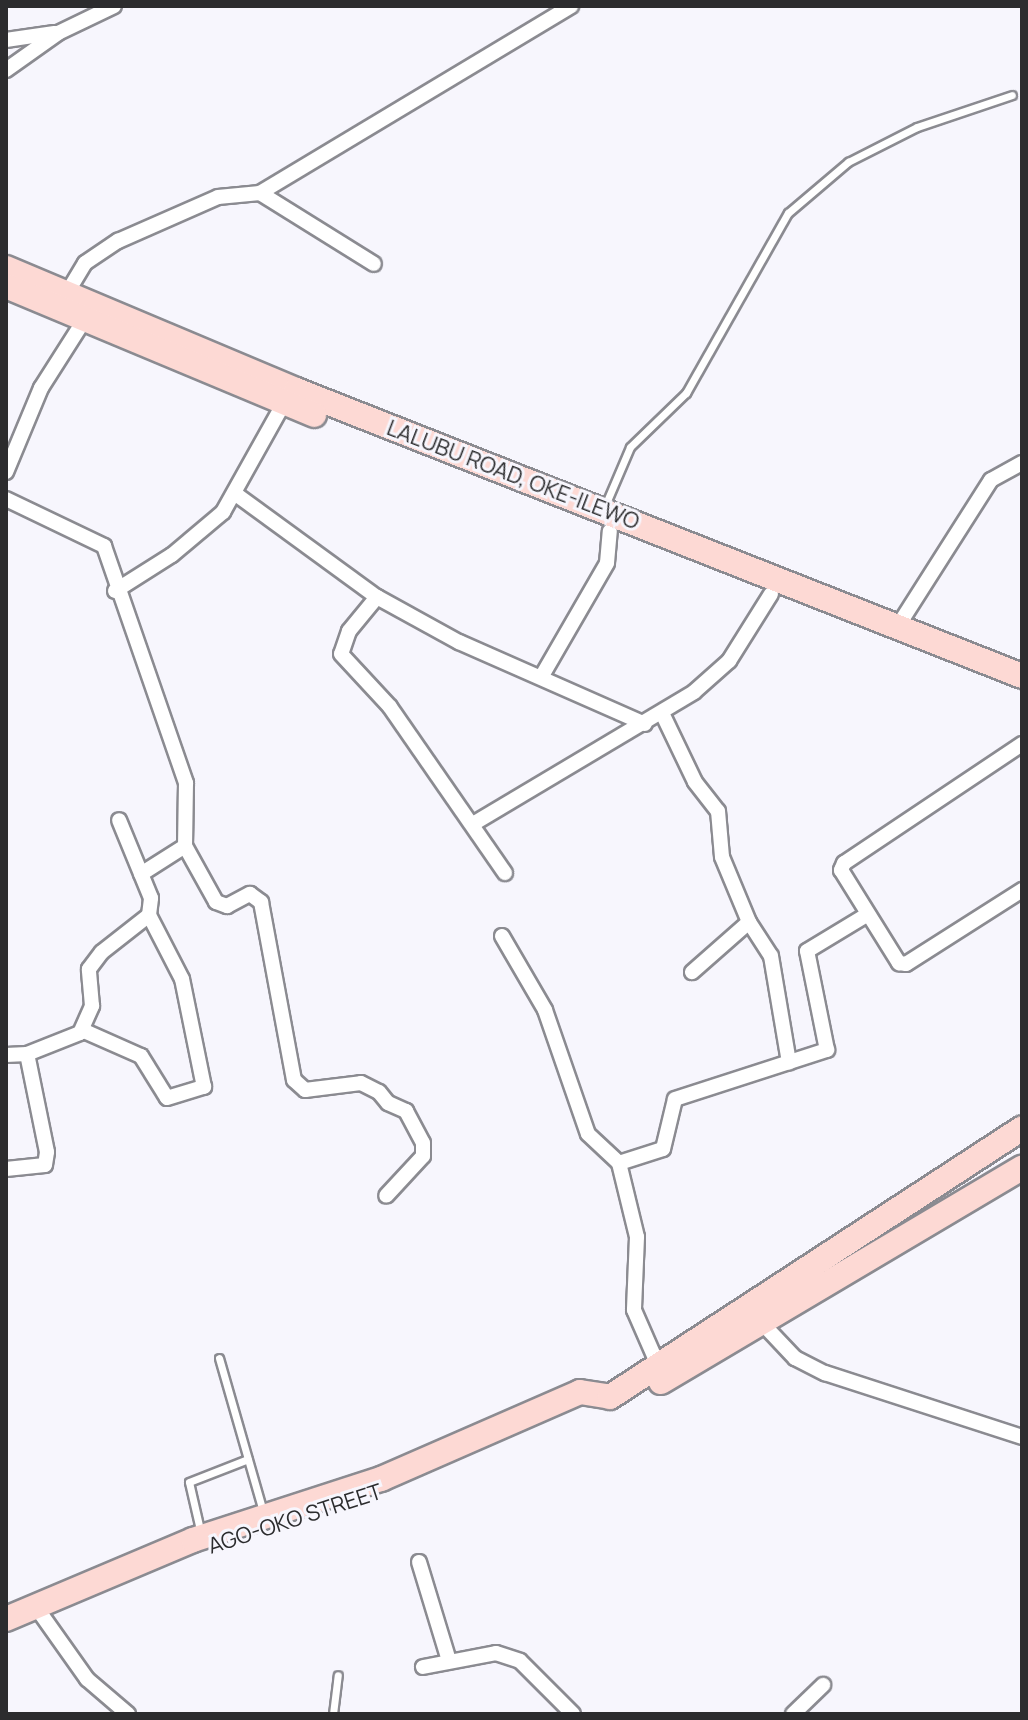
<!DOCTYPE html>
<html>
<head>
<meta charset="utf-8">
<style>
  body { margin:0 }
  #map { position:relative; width:1028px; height:1720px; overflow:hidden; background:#f7f6fd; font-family:Manrope,sans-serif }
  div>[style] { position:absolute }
  .roads { filter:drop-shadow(2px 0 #8b8b91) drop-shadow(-2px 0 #8b8b91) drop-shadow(0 2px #8b8b91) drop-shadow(0 -2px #8b8b91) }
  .service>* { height:7px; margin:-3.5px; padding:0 3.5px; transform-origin:3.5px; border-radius:3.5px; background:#fff }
  .minor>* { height:14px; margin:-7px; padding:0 7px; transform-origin:7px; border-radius:7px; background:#fff }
  .primary>* { height:24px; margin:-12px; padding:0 12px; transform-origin:12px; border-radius:12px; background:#fdd9d4 }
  span { translate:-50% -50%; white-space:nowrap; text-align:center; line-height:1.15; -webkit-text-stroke:6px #f7f6fd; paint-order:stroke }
  .street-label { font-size:22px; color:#2c2c2e }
  .frame { position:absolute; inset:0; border:8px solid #2c2c2e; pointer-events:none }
</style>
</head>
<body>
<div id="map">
  <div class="roads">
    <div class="service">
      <div style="left:604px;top:508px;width:66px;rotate:-66.9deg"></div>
      <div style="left:630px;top:447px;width:78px;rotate:-44deg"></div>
      <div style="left:686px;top:393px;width:207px;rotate:-60.5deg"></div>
      <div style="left:788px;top:213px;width:79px;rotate:-40.4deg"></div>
      <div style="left:848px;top:162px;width:77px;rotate:-26.9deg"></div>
      <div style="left:917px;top:127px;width:100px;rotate:-18.6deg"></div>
      <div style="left:219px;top:1358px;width:159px;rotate:74deg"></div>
      <div style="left:201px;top:1534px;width:53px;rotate:-103deg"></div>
      <div style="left:189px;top:1482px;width:63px;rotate:-21.3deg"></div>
      <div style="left:333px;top:1714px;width:39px;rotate:-83deg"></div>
    </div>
    <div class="minor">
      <div style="left:6px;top:40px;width:49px;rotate:-8.3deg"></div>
      <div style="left:6px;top:70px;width:64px;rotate:-35.4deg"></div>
      <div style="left:58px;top:33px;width:62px;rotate:-25.7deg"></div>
      <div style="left:260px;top:193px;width:134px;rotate:31.9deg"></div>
      <div style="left:67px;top:293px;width:35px;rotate:-59deg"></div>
      <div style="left:85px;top:263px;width:40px;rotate:-34deg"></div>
      <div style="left:118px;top:241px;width:109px;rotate:-23.7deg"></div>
      <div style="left:218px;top:197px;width:42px;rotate:-5.4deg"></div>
      <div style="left:260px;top:193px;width:363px;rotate:-31deg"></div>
      <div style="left:6px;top:472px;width:91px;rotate:-67.4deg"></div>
      <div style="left:41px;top:388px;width:82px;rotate:-57.5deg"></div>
      <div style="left:237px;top:495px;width:173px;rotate:36.1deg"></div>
      <div style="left:377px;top:597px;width:94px;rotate:28.8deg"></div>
      <div style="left:459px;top:642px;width:203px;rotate:23.8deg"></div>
      <div style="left:6px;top:499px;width:109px;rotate:25.6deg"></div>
      <div style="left:104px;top:546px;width:251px;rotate:70.9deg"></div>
      <div style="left:186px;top:783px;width:63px;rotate:90.9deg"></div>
      <div style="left:185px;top:846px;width:64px;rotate:61deg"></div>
      <div style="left:216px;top:902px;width:12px;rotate:20deg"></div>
      <div style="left:227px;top:906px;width:26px;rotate:-28deg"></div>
      <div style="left:250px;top:894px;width:14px;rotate:36deg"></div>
      <div style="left:261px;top:902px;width:181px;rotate:79.5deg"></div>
      <div style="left:294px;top:1080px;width:15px;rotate:42deg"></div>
      <div style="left:305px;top:1090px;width:56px;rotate:-7.1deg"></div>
      <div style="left:361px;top:1083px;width:20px;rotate:27deg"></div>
      <div style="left:379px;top:1092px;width:14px;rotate:51deg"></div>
      <div style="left:388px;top:1103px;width:20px;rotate:24deg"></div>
      <div style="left:406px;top:1111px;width:36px;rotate:62deg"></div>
      <div style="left:423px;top:1143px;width:13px;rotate:90deg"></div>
      <div style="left:423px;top:1156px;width:54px;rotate:132.8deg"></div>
      <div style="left:115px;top:591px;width:67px;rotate:-32.3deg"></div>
      <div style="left:172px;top:555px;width:67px;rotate:-40.1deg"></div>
      <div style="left:223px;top:512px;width:125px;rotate:-60.8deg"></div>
      <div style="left:377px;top:597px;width:44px;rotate:129.5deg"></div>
      <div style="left:349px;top:631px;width:24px;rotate:109deg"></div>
      <div style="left:341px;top:654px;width:72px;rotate:47.2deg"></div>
      <div style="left:390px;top:707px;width:202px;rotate:55.3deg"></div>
      <div style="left:898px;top:626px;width:173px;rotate:-57.5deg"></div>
      <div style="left:991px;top:480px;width:35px;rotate:-29deg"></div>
      <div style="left:543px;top:674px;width:128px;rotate:-60deg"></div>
      <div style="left:607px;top:563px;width:32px;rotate:-85deg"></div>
      <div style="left:662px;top:713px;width:76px;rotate:64.4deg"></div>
      <div style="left:695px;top:782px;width:37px;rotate:52deg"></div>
      <div style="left:718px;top:811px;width:46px;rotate:85deg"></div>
      <div style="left:722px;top:857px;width:70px;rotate:67.4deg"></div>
      <div style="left:749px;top:922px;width:76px;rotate:138.7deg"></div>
      <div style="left:1022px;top:744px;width:214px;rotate:146.2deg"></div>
      <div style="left:844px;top:863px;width:8px;rotate:113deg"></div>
      <div style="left:841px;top:870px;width:110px;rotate:58.1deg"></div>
      <div style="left:899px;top:963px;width:7px;rotate:8deg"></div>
      <div style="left:906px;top:964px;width:138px;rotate:-32.5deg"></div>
      <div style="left:473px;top:824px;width:257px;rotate:-30.8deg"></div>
      <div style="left:694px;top:692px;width:47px;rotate:-41.5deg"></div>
      <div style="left:729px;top:661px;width:79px;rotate:-57.9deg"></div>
      <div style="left:141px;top:874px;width:52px;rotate:-32.5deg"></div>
      <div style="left:749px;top:922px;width:40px;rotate:57.1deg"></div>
      <div style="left:771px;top:956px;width:108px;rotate:80.4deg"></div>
      <div style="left:502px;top:936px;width:86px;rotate:59.8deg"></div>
      <div style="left:545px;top:1010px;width:131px;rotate:70.9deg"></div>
      <div style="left:588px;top:1134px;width:42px;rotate:43.1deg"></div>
      <div style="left:619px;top:1163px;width:76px;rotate:76.3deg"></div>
      <div style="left:637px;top:1237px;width:73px;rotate:92.4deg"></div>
      <div style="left:634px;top:1310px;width:60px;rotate:66.4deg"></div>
      <div style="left:82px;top:1030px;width:64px;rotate:23.8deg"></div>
      <div style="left:141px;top:1056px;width:49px;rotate:58.2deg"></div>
      <div style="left:167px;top:1098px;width:39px;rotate:-17deg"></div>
      <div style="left:204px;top:1087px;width:110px;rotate:-101.5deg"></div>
      <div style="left:182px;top:979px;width:72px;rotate:-117.3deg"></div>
      <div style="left:6px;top:1055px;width:21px;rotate:-3deg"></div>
      <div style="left:27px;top:1054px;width:57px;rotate:-21.6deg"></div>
      <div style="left:80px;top:1033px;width:30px;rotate:-66deg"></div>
      <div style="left:92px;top:1006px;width:37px;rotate:-95deg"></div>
      <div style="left:89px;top:969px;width:21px;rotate:-53deg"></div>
      <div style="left:102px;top:952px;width:60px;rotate:-38.2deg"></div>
      <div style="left:149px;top:915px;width:17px;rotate:-83deg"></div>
      <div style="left:151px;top:898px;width:84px;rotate:-112.3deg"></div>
      <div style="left:619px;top:1163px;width:46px;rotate:-17.7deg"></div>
      <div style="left:663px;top:1149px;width:51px;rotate:-76.5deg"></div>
      <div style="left:675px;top:1099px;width:160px;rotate:-17.9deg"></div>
      <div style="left:827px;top:1050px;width:101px;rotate:-101.4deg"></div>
      <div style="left:807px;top:951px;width:71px;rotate:-31.2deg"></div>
      <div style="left:6px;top:1169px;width:39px;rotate:-6deg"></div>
      <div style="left:45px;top:1165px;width:13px;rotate:-81deg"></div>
      <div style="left:47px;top:1152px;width:100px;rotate:-101.5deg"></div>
      <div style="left:761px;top:1322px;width:50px;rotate:46.6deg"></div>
      <div style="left:795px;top:1358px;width:34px;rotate:27deg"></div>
      <div style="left:825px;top:1373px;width:207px;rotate:18deg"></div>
      <div style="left:419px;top:1562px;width:103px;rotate:73.1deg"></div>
      <div style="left:41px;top:1614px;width:80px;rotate:54.7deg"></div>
      <div style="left:87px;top:1679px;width:54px;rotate:40.5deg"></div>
      <div style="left:423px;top:1667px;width:74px;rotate:-10.9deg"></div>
      <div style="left:496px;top:1653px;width:25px;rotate:18deg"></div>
      <div style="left:520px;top:1661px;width:75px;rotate:45deg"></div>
      <div style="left:793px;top:1714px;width:42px;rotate:-44deg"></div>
    </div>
    <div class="primary">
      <div style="left:6px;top:268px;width:315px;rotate:22.8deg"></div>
      <div style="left:296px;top:390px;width:780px;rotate:21.5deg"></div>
      <div style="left:6px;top:286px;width:334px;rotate:22.7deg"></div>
      <div style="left:661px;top:1382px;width:420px;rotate:-30.7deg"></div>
      <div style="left:6px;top:1619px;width:203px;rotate:-22.9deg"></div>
      <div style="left:193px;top:1540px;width:198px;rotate:-18deg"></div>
      <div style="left:381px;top:1479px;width:217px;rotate:-23.6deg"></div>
      <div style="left:580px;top:1392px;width:30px;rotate:9deg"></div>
      <div style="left:610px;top:1397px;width:492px;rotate:-33.1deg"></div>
    </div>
  </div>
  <div class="street-label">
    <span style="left:513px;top:475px;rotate:21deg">LALUBU ROAD, OKE-ILEWO</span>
    <span style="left:295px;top:1519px;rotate:-18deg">AGO-OKO STREET</span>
  </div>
  <div class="frame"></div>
</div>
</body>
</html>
